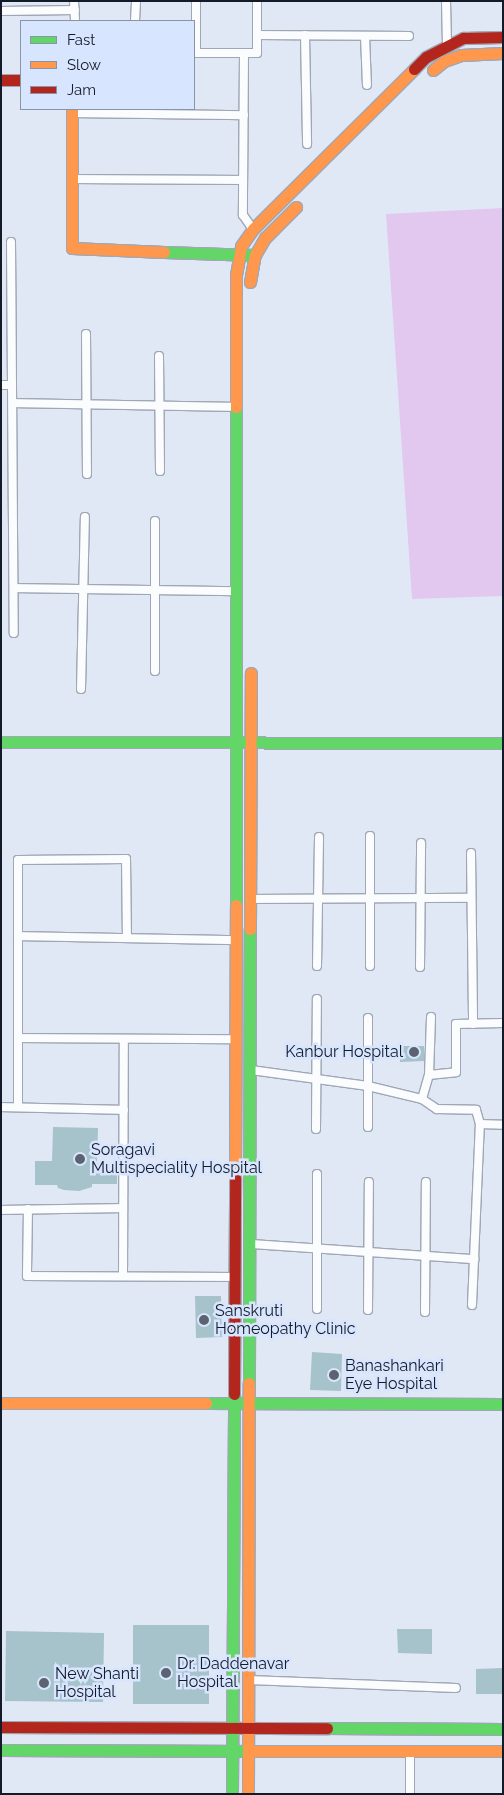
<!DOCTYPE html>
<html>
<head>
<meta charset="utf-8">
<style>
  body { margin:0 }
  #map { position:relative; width:504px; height:1795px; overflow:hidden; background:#e0e8f6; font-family:Raleway,sans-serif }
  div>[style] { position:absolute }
  .green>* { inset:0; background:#e2c8ee }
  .building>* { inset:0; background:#a6c2cb }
  .roads { filter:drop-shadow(1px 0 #a0a7b4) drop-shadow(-1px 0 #a0a7b4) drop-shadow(0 1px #a0a7b4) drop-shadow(0 -1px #a0a7b4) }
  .lane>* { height:8px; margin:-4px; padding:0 4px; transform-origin:4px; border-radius:4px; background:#fafcfe }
  .fast>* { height:11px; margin:-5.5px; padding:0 5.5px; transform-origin:5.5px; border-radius:5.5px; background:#63d668 }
  .slow>* { height:11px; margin:-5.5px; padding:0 5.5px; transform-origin:5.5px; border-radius:5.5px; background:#ff974d }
  .jam>* { height:11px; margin:-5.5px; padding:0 5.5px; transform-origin:5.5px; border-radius:5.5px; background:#b3261e }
  .dots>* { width:14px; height:14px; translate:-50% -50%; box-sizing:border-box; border:2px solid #d8e5fe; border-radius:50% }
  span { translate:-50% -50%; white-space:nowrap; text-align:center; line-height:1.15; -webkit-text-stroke:5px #d8e5fe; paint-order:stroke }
  .poi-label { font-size:16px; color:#131a28 }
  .right { translate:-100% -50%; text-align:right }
  .left { translate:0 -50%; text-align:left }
  .frame { position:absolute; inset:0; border:2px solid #131a28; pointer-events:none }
  .legend { position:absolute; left:20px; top:20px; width:175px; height:90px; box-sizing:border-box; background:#d8e5fe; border:1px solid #8994a8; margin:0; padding:6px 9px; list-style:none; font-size:15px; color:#131a28 }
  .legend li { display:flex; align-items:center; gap:10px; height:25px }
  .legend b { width:25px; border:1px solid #8994a8 }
</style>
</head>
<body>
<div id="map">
  <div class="green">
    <div style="clip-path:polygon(503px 208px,503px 596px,412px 599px,386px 214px)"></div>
  </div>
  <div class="building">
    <div style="clip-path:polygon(400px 1046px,424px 1046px,424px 1061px,400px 1062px)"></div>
    <div style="clip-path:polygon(53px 1127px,98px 1128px,97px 1163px,117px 1163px,117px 1184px,92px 1184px,92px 1187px,79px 1191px,64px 1190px,58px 1188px,57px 1185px,35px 1185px,35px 1161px,52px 1161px)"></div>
    <div style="clip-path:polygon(195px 1296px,221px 1296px,222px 1337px,196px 1338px)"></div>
    <div style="clip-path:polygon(312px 1352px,342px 1354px,341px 1391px,310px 1390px)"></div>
    <div style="clip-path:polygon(133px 1625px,209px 1625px,209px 1704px,133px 1704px)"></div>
    <div style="clip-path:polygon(397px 1629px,432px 1629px,432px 1654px,398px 1653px)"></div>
    <div style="clip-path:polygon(6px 1631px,104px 1633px,103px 1702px,5px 1701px)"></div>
    <div style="clip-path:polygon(503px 1668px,503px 1694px,476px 1694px,476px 1669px)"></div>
  </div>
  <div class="roads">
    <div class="lane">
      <div style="left:74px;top:1px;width:20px;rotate:87deg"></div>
      <div style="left:446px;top:1px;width:44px;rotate:88.7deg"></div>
      <div style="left:1px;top:11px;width:74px;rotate:-0.8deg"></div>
      <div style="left:135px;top:21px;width:20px;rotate:-87deg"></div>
      <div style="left:257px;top:35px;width:152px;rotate:0.4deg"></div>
      <div style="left:305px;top:35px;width:109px;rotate:88.9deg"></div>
      <div style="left:365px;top:36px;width:49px;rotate:87.7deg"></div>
      <div style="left:194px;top:53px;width:63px"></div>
      <div style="left:257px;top:53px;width:52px;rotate:-90deg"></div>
      <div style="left:196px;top:53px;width:52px;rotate:-90deg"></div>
      <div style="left:244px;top:53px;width:162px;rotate:90.4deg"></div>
      <div style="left:243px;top:215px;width:16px;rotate:55deg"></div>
      <div style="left:74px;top:113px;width:170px;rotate:0.7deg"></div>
      <div style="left:73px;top:179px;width:170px;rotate:0.3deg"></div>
      <div style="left:11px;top:242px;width:391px;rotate:89.6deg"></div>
      <div style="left:86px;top:334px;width:140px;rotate:89.6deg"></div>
      <div style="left:159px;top:356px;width:115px;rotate:89.5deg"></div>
      <div style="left:1px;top:385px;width:11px"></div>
      <div style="left:13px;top:403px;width:223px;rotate:1deg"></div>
      <div style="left:155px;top:521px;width:150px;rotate:90deg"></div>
      <div style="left:14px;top:588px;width:220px;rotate:0.8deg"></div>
      <div style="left:81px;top:689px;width:172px;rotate:-88.7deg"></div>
      <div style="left:370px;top:836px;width:130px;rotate:90deg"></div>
      <div style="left:471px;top:853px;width:171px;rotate:89.3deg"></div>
      <div style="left:252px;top:899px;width:219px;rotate:-0.3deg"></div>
      <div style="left:18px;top:936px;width:218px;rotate:1.1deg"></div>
      <div style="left:317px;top:966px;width:129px;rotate:-89.1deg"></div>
      <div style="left:420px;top:967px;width:124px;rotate:-89.5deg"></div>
      <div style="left:368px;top:1018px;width:109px;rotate:90deg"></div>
      <div style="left:18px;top:1038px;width:215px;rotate:0.3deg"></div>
      <div style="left:251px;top:1070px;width:118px;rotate:7.8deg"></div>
      <div style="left:368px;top:1086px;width:56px;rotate:13.5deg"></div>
      <div style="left:422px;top:1099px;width:18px;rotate:34deg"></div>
      <div style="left:437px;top:1109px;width:39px;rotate:1deg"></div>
      <div style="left:476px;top:1110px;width:15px;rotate:74deg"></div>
      <div style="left:480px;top:1124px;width:23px;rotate:2deg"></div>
      <div style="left:429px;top:1075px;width:27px;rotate:-6deg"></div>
      <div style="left:456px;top:1072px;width:48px;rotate:-90deg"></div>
      <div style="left:456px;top:1024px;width:47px;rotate:-1.2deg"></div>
      <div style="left:422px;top:1099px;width:25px;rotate:-74deg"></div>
      <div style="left:429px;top:1075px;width:58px;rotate:-88deg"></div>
      <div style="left:1px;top:1107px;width:123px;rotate:1.4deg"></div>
      <div style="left:18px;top:1107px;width:247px;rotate:-90deg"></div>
      <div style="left:18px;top:860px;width:108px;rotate:-0.5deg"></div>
      <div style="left:126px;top:859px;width:79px;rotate:89.3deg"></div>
      <div style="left:316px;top:1129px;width:130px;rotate:-89.6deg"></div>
      <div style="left:28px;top:1209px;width:67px;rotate:90.9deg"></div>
      <div style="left:27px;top:1276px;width:206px;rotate:0.3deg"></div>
      <div style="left:1px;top:1210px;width:122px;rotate:-0.9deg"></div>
      <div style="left:252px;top:1244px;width:223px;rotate:3.9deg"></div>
      <div style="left:123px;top:1276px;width:237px;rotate:-89.8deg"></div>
      <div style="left:472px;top:1305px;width:181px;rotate:-87.5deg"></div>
      <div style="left:317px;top:1309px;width:135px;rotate:-90deg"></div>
      <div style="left:368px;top:1310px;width:128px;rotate:-89.6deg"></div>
      <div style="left:425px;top:1312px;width:130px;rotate:-89.6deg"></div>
      <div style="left:249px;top:1680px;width:207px;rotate:2.2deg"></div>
      <div style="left:410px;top:1794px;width:41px;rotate:-90deg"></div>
    </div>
    <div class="fast">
      <div style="left:164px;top:252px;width:90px;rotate:1.9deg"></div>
      <div style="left:236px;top:407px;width:498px;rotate:90deg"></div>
      <div style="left:1px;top:742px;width:502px;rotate:0.11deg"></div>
      <div style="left:249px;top:1383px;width:454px;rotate:-89.9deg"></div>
      <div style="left:206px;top:1403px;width:297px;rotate:0.2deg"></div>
      <div style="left:327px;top:1728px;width:176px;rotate:0.3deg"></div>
      <div style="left:1px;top:1750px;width:251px;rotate:0.2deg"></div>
      <div style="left:232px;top:1794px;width:400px;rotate:-89.7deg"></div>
    </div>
    <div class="slow">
      <div style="left:433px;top:70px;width:14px;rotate:-39deg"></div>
      <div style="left:444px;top:61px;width:18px;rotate:-19deg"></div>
      <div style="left:461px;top:55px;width:42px;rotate:-2.7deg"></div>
      <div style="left:72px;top:109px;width:139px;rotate:90deg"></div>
      <div style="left:72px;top:248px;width:92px;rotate:2.5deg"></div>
      <div style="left:250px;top:282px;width:27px;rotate:-80deg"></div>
      <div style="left:255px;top:255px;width:20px;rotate:-60deg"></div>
      <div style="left:265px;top:238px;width:44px;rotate:-45deg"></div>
      <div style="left:236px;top:407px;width:132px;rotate:-90deg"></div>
      <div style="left:236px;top:275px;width:29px;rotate:-80deg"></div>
      <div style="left:241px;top:246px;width:21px;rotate:-55deg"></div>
      <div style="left:253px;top:229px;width:227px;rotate:-44.8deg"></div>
      <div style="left:250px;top:929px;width:256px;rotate:-89.8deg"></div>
      <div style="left:235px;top:1178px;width:273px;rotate:-89.8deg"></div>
      <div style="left:1px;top:1403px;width:205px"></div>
      <div style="left:252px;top:1751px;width:251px"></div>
      <div style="left:248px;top:1794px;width:411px;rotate:-89.9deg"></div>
    </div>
    <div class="jam">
      <div style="left:414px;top:69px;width:17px;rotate:-45deg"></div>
      <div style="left:426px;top:57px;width:42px;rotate:-27.2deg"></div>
      <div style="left:463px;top:38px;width:40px;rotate:-1.4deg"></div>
      <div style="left:1px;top:80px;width:20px"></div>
      <div style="left:234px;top:1394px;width:216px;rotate:-89.7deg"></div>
      <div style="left:1px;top:1727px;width:326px;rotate:0.2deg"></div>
    </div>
  </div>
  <div class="dots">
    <div style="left:414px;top:1052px;background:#5b6270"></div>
    <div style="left:80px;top:1159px;background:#5b6270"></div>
    <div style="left:204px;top:1320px;background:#5b6270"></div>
    <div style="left:334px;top:1375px;background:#5b6270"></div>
    <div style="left:166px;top:1673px;background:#5b6270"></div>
    <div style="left:44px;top:1683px;background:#5b6270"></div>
  </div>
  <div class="poi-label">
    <span class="right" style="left:403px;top:1052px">Kanbur Hospital</span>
    <span class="left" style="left:91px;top:1159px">Soragavi<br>Multispeciality Hospital</span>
    <span class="left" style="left:215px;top:1320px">Sanskruti<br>Homeopathy Clinic</span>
    <span class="left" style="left:345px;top:1375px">Banashankari<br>Eye Hospital</span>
    <span class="left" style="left:177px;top:1673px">Dr. Daddenavar<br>Hospital</span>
    <span class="left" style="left:55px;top:1683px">New Shanti<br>Hospital</span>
  </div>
  <div class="frame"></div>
  <ul class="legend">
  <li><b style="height:6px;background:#63d668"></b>Fast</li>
  <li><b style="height:6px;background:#ff974d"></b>Slow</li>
  <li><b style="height:6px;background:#b3261e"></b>Jam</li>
  </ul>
</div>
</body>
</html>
